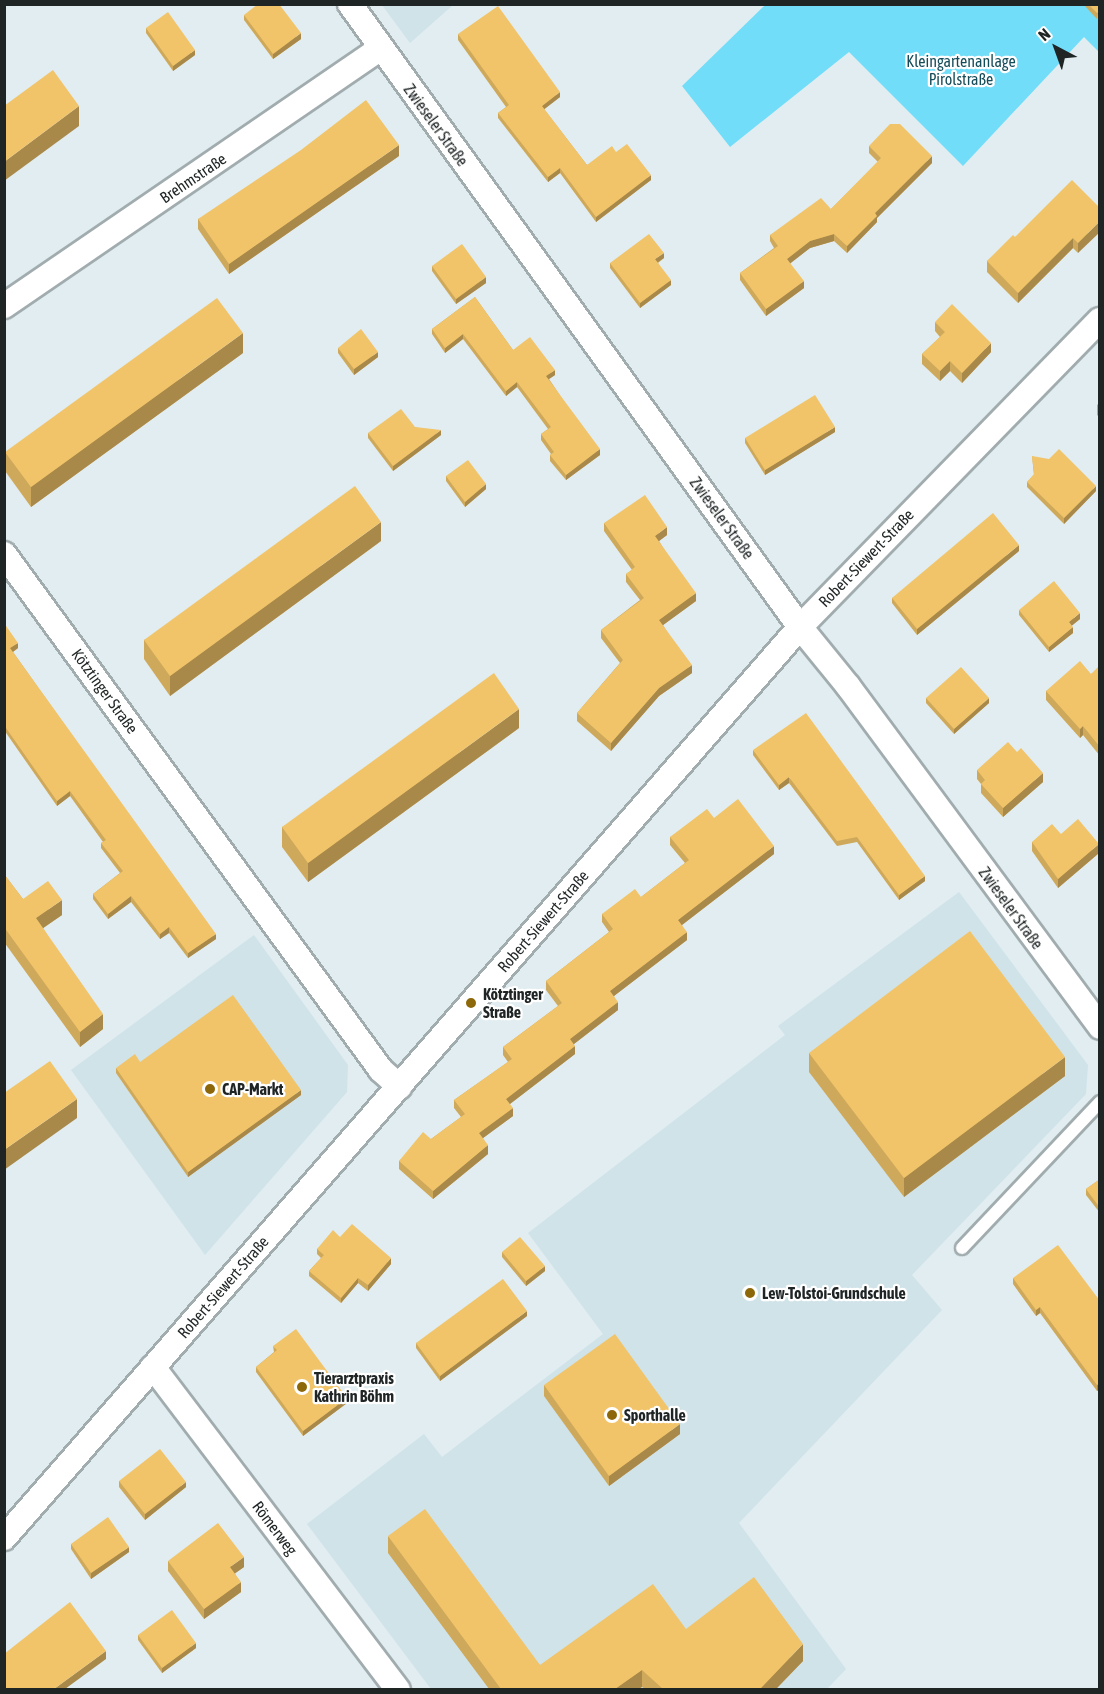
<!DOCTYPE html>
<html>
<head>
<meta charset="utf-8">
<style>
  body { margin:0 }
  #map { position:relative; width:1104px; height:1694px; overflow:hidden; background:#e1edf0; font-family:"Asap Condensed",sans-serif }
  div>[style] { position:absolute }
  .built>* { inset:0; background:#cfe3e9 }
  .green>* { inset:0; background:#72ddf8 }
  .roads { filter:drop-shadow(2px 0 #a1acaf) drop-shadow(-2px 0 #a1acaf) drop-shadow(0 2px #a1acaf) drop-shadow(0 -2px #a1acaf) }
  .service>* { height:12px; margin:-6px; padding:0 6px; transform-origin:6px; border-radius:6px; background:#fff }
  .minor>* { height:24px; margin:-12px; padding:0 12px; transform-origin:12px; border-radius:12px; background:#fff }
  .wall>* { inset:0; background:#cfa95b }
  .shaded-wall>* { inset:0; background:#a9894a }
  .building>* { inset:0; background:#f1c46a }
  .dots>* { width:16px; height:16px; translate:-50% -50%; box-sizing:border-box; border:3px solid #fff; border-radius:50% }
  span { translate:-50% -50%; white-space:nowrap; text-align:center; line-height:1.15; -webkit-text-stroke:4.5px #fff; paint-order:stroke }
  .park-label { font-size:16px; color:#154c59 }
  .street-label { font-size:16px; color:#1f2425 }
  .poi-label { font-size:16px; color:#1f2425; font-weight:700 }
  .left { translate:0 -50%; text-align:left }
  .frame { position:absolute; inset:0; border:6px solid #1f2425; pointer-events:none }
  .north { position:absolute; left:1026px; top:18px; width:60px; height:60px; -webkit-text-stroke:4px #fff; paint-order:stroke; rotate:319deg; font-size:16px; font-weight:700; line-height:24px; text-align:center; color:#1f2425 }
  .north::after { content:''; display:block; margin:auto; width:21px; height:27px; background:#1f2425; clip-path:polygon(50% 0,100% 100%,50% 72%,0 100%) }
</style>
</head>
<body>
<div id="map">
  <div class="built">
    <div style="clip-path:polygon(382px 5px,453px 5px,410px 43px)"></div>
    <div style="clip-path:polygon(959px 892px,1088px 1065px,1086px 1094px,912px 1275px,942px 1310px,739px 1523px,846px 1669px,827px 1689px,431px 1689px,307px 1524px,424px 1434px,442px 1457px,603px 1334px,528px 1233px,785px 1035px,778px 1026px)"></div>
    <div style="clip-path:polygon(254px 935px,348px 1065px,347px 1092px,205px 1255px,71px 1070px)"></div>
  </div>
  <div class="green">
    <div style="clip-path:polygon(765px 5px,1099px 5px,1099px 52px,1084px 37px,963px 166px,849px 52px,730px 147px,682px 86px)"></div>
  </div>
  <div class="roads">
    <div class="service">
      <div style="left:962px;top:1248px;width:201px;rotate:-46.6deg"></div>
    </div>
    <div class="minor">
      <div style="left:350px;top:4px;width:769px;rotate:54.16deg"></div>
      <div style="left:800px;top:627px;width:76px;rotate:50.9deg"></div>
      <div style="left:848px;top:686px;width:424px;rotate:53.5deg"></div>
      <div style="left:4px;top:306px;width:457px;rotate:-34.4deg"></div>
      <div style="left:4px;top:554px;width:639px;rotate:53.85deg"></div>
      <div style="left:381px;top:1070px;width:25px;rotate:42deg"></div>
      <div style="left:153px;top:1367px;width:405px;rotate:52.8deg"></div>
      <div style="left:4px;top:1538px;width:1210px;rotate:-48.85deg"></div>
      <div style="left:800px;top:627px;width:429px;rotate:-45.7deg"></div>
    </div>
  </div>
  <div class="wall">
    <div style="clip-path:polygon(1083px 4px,1100px 4px,1097px 19px)"></div>
    <div style="clip-path:polygon(244px 15px,301px 39px,273px 59px,244px 20px)"></div>
    <div style="clip-path:polygon(146px 28px,195px 55px,173px 71px,146px 33px)"></div>
    <div style="clip-path:polygon(458px 34px,560px 97px,544px 109px,587px 165px,616px 152px,651px 180px,596px 222px,560px 173px,548px 182px,498px 118px,498px 113px,506px 107px,458px 40px)"></div>
    <div style="clip-path:polygon(869px 146px,932px 163px,877px 218px,877px 222px,847px 253px,834px 241px,810px 248px,790px 263px,804px 288px,766px 316px,740px 280px,740px 273px,774px 248px,770px 241px,770px 235px,831px 209px,878px 162px,869px 153px)"></div>
    <div style="clip-path:polygon(399px 156px,229px 274px,198px 229px,198px 219px)"></div>
    <div style="clip-path:polygon(1100px 208px,1078px 253px,1073px 248px,1018px 303px,987px 272px,987px 261px,1015px 237px)"></div>
    <div style="clip-path:polygon(664px 258px,658px 263px,671px 285px,640px 308px,610px 268px,610px 263px)"></div>
    <div style="clip-path:polygon(432px 266px,486px 283px,456px 304px,432px 271px)"></div>
    <div style="clip-path:polygon(475px 297px,513px 350px,555px 375px,549px 379px,600px 455px,566px 480px,550px 461px,550px 455px,551px 454px,541px 440px,541px 434px,548px 429px,517px 387px,506px 396px,463px 339px,445px 353px,432px 334px,432px 329px)"></div>
    <div style="clip-path:polygon(935px 322px,991px 352px,962px 383px,950px 371px,940px 381px,922px 364px,922px 354px,940px 337px,935px 331px)"></div>
    <div style="clip-path:polygon(338px 348px,378px 357px,354px 375px,338px 353px)"></div>
    <div style="clip-path:polygon(243px 353px,31px 507px,5px 471px,5px 452px)"></div>
    <div style="clip-path:polygon(1100px 402px,1100px 418px,1097px 415px,1097px 405px)"></div>
    <div style="clip-path:polygon(415px 427px,441px 435px,393px 471px,368px 438px,368px 433px)"></div>
    <div style="clip-path:polygon(835px 432px,765px 475px,745px 443px,745px 438px)"></div>
    <div style="clip-path:polygon(1032px 456px,1096px 491px,1064px 524px,1027px 487px,1027px 482px,1034px 475px)"></div>
    <div style="clip-path:polygon(446px 476px,486px 489px,465px 507px,446px 481px)"></div>
    <div style="clip-path:polygon(604px 523px,667px 535px,659px 541px,696px 601px,663px 625px,692px 673px,659px 696px,611px 751px,577px 721px,577px 713px,620px 663px,601px 638px,601px 630px,640px 600px,626px 582px,626px 574px,632px 570px,604px 531px)"></div>
    <div style="clip-path:polygon(381px 541px,170px 696px,144px 659px,144px 640px)"></div>
    <div style="clip-path:polygon(1019px 551px,917px 635px,892px 603px,892px 598px)"></div>
    <div style="clip-path:polygon(1019px 610px,1080px 619px,1071px 626px,1073px 633px,1049px 652px,1019px 615px)"></div>
    <div style="clip-path:polygon(4px 623px,18px 648px,13px 652px,216px 939px,188px 958px,169px 933px,160px 939px,131px 902px,108px 919px,93px 899px,93px 894px,120px 873px,101px 848px,101px 843px,103px 842px,70px 796px,57px 806px,4px 730px)"></div>
    <div style="clip-path:polygon(1100px 669px,1100px 756px,1083px 735px,1080px 738px,1046px 700px,1046px 691px,1091px 674px)"></div>
    <div style="clip-path:polygon(926px 698px,989px 703px,954px 734px,926px 703px)"></div>
    <div style="clip-path:polygon(519px 728px,308px 882px,282px 847px,282px 827px)"></div>
    <div style="clip-path:polygon(753px 750px,925px 881px,899px 900px,857px 842px,837px 846px,789px 783px,779px 790px,753px 755px)"></div>
    <div style="clip-path:polygon(977px 770px,1043px 782px,1003px 817px,981px 793px,981px 784px,977px 779px)"></div>
    <div style="clip-path:polygon(714px 818px,774px 854px,682px 925px,687px 940px,614px 996px,618px 1010px,574px 1044px,575px 1054px,510px 1104px,513px 1116px,483px 1138px,488px 1154px,433px 1199px,399px 1169px,399px 1161px,431px 1139px,461px 1117px,454px 1108px,454px 1100px,508px 1062px,503px 1055px,503px 1047px,558px 1006px,546px 990px,546px 981px,609px 932px,602px 922px,602px 914px,641px 897px,685px 863px,670px 845px,670px 837px)"></div>
    <div style="clip-path:polygon(1061px 834px,1099px 853px,1058px 888px,1032px 851px,1032px 842px)"></div>
    <div style="clip-path:polygon(4px 874px,23px 899px,62px 915px,43px 928px,103px 1029px,80px 1047px,4px 942px)"></div>
    <div style="clip-path:polygon(809px 1053px,1065px 1076px,904px 1197px,809px 1072px)"></div>
    <div style="clip-path:polygon(116px 1068px,301px 1095px,188px 1177px,116px 1073px)"></div>
    <div style="clip-path:polygon(1100px 1179px,1100px 1213px,1086px 1195px,1086px 1189px)"></div>
    <div style="clip-path:polygon(340px 1237px,391px 1264px,368px 1291px,358px 1283px,341px 1303px,309px 1276px,309px 1271px,321px 1258px,317px 1254px,317px 1249px)"></div>
    <div style="clip-path:polygon(502px 1252px,545px 1271px,526px 1286px,502px 1257px)"></div>
    <div style="clip-path:polygon(1013px 1278px,1100px 1301px,1100px 1389px,1097px 1391px,1040px 1313px,1036px 1316px,1013px 1284px)"></div>
    <div style="clip-path:polygon(527px 1316px,440px 1381px,416px 1348px,416px 1343px)"></div>
    <div style="clip-path:polygon(273px 1346px,347px 1403px,303px 1436px,256px 1372px,256px 1367px,274px 1352px)"></div>
    <div style="clip-path:polygon(544px 1385px,680px 1434px,609px 1486px,544px 1396px)"></div>
    <div style="clip-path:polygon(119px 1481px,186px 1487px,145px 1520px,119px 1487px)"></div>
    <div style="clip-path:polygon(388px 1536px,540px 1665px,686px 1629px,803px 1661px,776px 1689px,645px 1689px,642px 1687px,638px 1689px,489px 1689px,388px 1553px)"></div>
    <div style="clip-path:polygon(71px 1544px,129px 1552px,91px 1579px,71px 1549px)"></div>
    <div style="clip-path:polygon(168px 1561px,244px 1567px,235px 1573px,241px 1592px,204px 1619px,168px 1571px)"></div>
    <div style="clip-path:polygon(138px 1635px,196px 1648px,162px 1673px,138px 1640px)"></div>
  </div>
  <div class="shaded-wall">
    <div style="clip-path:polygon(301px 33px,301px 39px,273px 59px,273px 54px)"></div>
    <div style="clip-path:polygon(195px 50px,195px 55px,173px 71px,173px 66px)"></div>
    <div style="clip-path:polygon(560px 92px,560px 97px,542px 111px,542px 106px)"></div>
    <div style="clip-path:polygon(79px 106px,79px 126px,4px 181px,4px 162px)"></div>
    <div style="clip-path:polygon(399px 145px,399px 156px,229px 274px,229px 264px)"></div>
    <div style="clip-path:polygon(932px 156px,932px 163px,877px 218px,877px 222px,847px 253px,847px 246px,875px 213px)"></div>
    <div style="clip-path:polygon(560px 168px,560px 173px,548px 182px,548px 177px)"></div>
    <div style="clip-path:polygon(651px 175px,651px 180px,596px 222px,596px 217px)"></div>
    <div style="clip-path:polygon(1100px 221px,1100px 232px,1078px 253px,1078px 243px)"></div>
    <div style="clip-path:polygon(834px 234px,834px 241px,810px 248px,787px 266px,787px 259px,810px 241px)"></div>
    <div style="clip-path:polygon(1073px 238px,1073px 248px,1018px 303px,1018px 293px)"></div>
    <div style="clip-path:polygon(664px 253px,664px 258px,655px 264px,655px 259px)"></div>
    <div style="clip-path:polygon(486px 277px,486px 283px,456px 304px,456px 299px)"></div>
    <div style="clip-path:polygon(671px 280px,671px 285px,640px 308px,640px 303px)"></div>
    <div style="clip-path:polygon(804px 281px,804px 288px,766px 316px,766px 309px)"></div>
    <div style="clip-path:polygon(243px 333px,243px 353px,31px 507px,31px 487px)"></div>
    <div style="clip-path:polygon(463px 334px,463px 339px,445px 353px,445px 348px)"></div>
    <div style="clip-path:polygon(991px 343px,991px 352px,962px 383px,962px 373px)"></div>
    <div style="clip-path:polygon(378px 352px,378px 357px,354px 375px,354px 369px)"></div>
    <div style="clip-path:polygon(950px 361px,950px 371px,940px 381px,940px 371px)"></div>
    <div style="clip-path:polygon(555px 370px,555px 375px,546px 381px,546px 376px)"></div>
    <div style="clip-path:polygon(517px 382px,517px 387px,506px 396px,506px 391px)"></div>
    <div style="clip-path:polygon(835px 427px,835px 432px,765px 475px,765px 470px)"></div>
    <div style="clip-path:polygon(441px 430px,441px 435px,393px 471px,393px 466px)"></div>
    <div style="clip-path:polygon(600px 449px,600px 455px,566px 480px,566px 475px)"></div>
    <div style="clip-path:polygon(486px 484px,486px 489px,465px 507px,465px 502px)"></div>
    <div style="clip-path:polygon(1096px 486px,1096px 491px,1064px 524px,1064px 518px)"></div>
    <div style="clip-path:polygon(381px 522px,381px 541px,170px 696px,170px 676px)"></div>
    <div style="clip-path:polygon(667px 527px,667px 535px,655px 544px,655px 536px)"></div>
    <div style="clip-path:polygon(1019px 545px,1019px 551px,917px 635px,917px 629px)"></div>
    <div style="clip-path:polygon(696px 593px,696px 601px,659px 628px,659px 620px)"></div>
    <div style="clip-path:polygon(1080px 613px,1080px 619px,1069px 628px,1069px 622px)"></div>
    <div style="clip-path:polygon(1073px 627px,1073px 633px,1049px 652px,1049px 647px)"></div>
    <div style="clip-path:polygon(18px 643px,18px 648px,10px 654px,10px 648px)"></div>
    <div style="clip-path:polygon(692px 665px,692px 673px,659px 696px,611px 751px,611px 743px,659px 688px)"></div>
    <div style="clip-path:polygon(989px 698px,989px 703px,954px 734px,954px 729px)"></div>
    <div style="clip-path:polygon(519px 709px,519px 728px,308px 882px,308px 863px)"></div>
    <div style="clip-path:polygon(1083px 726px,1083px 735px,1080px 738px,1080px 729px)"></div>
    <div style="clip-path:polygon(1043px 773px,1043px 782px,1003px 817px,1003px 808px)"></div>
    <div style="clip-path:polygon(789px 777px,789px 783px,779px 790px,779px 785px)"></div>
    <div style="clip-path:polygon(70px 791px,70px 796px,57px 806px,57px 801px)"></div>
    <div style="clip-path:polygon(1099px 844px,1099px 853px,1058px 888px,1058px 879px)"></div>
    <div style="clip-path:polygon(774px 846px,774px 854px,678px 928px,678px 920px)"></div>
    <div style="clip-path:polygon(925px 876px,925px 881px,899px 900px,899px 895px)"></div>
    <div style="clip-path:polygon(131px 896px,131px 902px,108px 919px,108px 914px)"></div>
    <div style="clip-path:polygon(62px 900px,62px 915px,36px 933px,36px 918px)"></div>
    <div style="clip-path:polygon(169px 927px,169px 933px,160px 939px,160px 934px)"></div>
    <div style="clip-path:polygon(687px 932px,687px 940px,610px 999px,610px 991px)"></div>
    <div style="clip-path:polygon(216px 934px,216px 939px,188px 958px,188px 953px)"></div>
    <div style="clip-path:polygon(618px 1002px,618px 1010px,570px 1047px,570px 1039px)"></div>
    <div style="clip-path:polygon(103px 1014px,103px 1029px,80px 1047px,80px 1032px)"></div>
    <div style="clip-path:polygon(575px 1046px,575px 1054px,506px 1107px,506px 1099px)"></div>
    <div style="clip-path:polygon(1065px 1057px,1065px 1076px,904px 1197px,904px 1178px)"></div>
    <div style="clip-path:polygon(301px 1090px,301px 1095px,188px 1177px,188px 1172px)"></div>
    <div style="clip-path:polygon(77px 1099px,77px 1118px,4px 1170px,4px 1150px)"></div>
    <div style="clip-path:polygon(513px 1108px,513px 1116px,479px 1141px,479px 1133px)"></div>
    <div style="clip-path:polygon(488px 1145px,488px 1154px,433px 1199px,433px 1191px)"></div>
    <div style="clip-path:polygon(391px 1258px,391px 1264px,368px 1291px,368px 1285px)"></div>
    <div style="clip-path:polygon(545px 1266px,545px 1271px,526px 1286px,526px 1281px)"></div>
    <div style="clip-path:polygon(358px 1278px,358px 1283px,341px 1303px,341px 1298px)"></div>
    <div style="clip-path:polygon(1040px 1307px,1040px 1313px,1036px 1316px,1036px 1310px)"></div>
    <div style="clip-path:polygon(527px 1311px,527px 1316px,440px 1381px,440px 1376px)"></div>
    <div style="clip-path:polygon(1100px 1383px,1100px 1389px,1097px 1391px,1097px 1385px)"></div>
    <div style="clip-path:polygon(347px 1398px,347px 1403px,303px 1436px,303px 1431px)"></div>
    <div style="clip-path:polygon(680px 1424px,680px 1434px,609px 1486px,609px 1476px)"></div>
    <div style="clip-path:polygon(186px 1482px,186px 1487px,145px 1520px,145px 1514px)"></div>
    <div style="clip-path:polygon(129px 1547px,129px 1552px,91px 1579px,91px 1573px)"></div>
    <div style="clip-path:polygon(244px 1557px,244px 1567px,230px 1577px,230px 1567px)"></div>
    <div style="clip-path:polygon(241px 1582px,241px 1592px,204px 1619px,204px 1609px)"></div>
    <div style="clip-path:polygon(196px 1643px,196px 1648px,162px 1673px,162px 1668px)"></div>
    <div style="clip-path:polygon(803px 1644px,803px 1661px,776px 1689px,760px 1689px)"></div>
    <div style="clip-path:polygon(106px 1651px,106px 1659px,65px 1689px,54px 1689px)"></div>
    <div style="clip-path:polygon(642px 1670px,642px 1687px,638px 1689px,615px 1689px)"></div>
  </div>
  <div class="building">
    <div style="clip-path:polygon(258px 4px,279px 4px,301px 33px,273px 54px,244px 15px)"></div>
    <div style="clip-path:polygon(1088px 4px,1100px 4px,1100px 11px,1097px 13px)"></div>
    <div style="clip-path:polygon(498px 6px,560px 92px,542px 106px,587px 165px,612px 146px,616px 152px,627px 144px,651px 175px,596px 217px,560px 168px,548px 177px,498px 113px,509px 105px,458px 34px)"></div>
    <div style="clip-path:polygon(168px 12px,195px 50px,173px 66px,146px 28px)"></div>
    <div style="clip-path:polygon(53px 70px,79px 106px,4px 162px,4px 106px)"></div>
    <div style="clip-path:polygon(366px 100px,399px 145px,229px 264px,198px 219px,301px 150px)"></div>
    <div style="clip-path:polygon(890px 124px,900px 124px,932px 156px,875px 213px,877px 216px,847px 246px,834px 234px,810px 241px,787px 259px,804px 281px,766px 309px,740px 273px,778px 246px,770px 235px,821px 198px,831px 209px,881px 158px,869px 146px)"></div>
    <div style="clip-path:polygon(1072px 180px,1100px 208px,1100px 221px,1078px 243px,1073px 238px,1018px 293px,987px 261px,1013px 235px,1015px 237px)"></div>
    <div style="clip-path:polygon(649px 234px,664px 253px,655px 259px,671px 280px,640px 303px,610px 263px)"></div>
    <div style="clip-path:polygon(462px 244px,486px 277px,456px 299px,432px 266px)"></div>
    <div style="clip-path:polygon(475px 297px,513px 350px,530px 337px,555px 370px,546px 376px,600px 449px,566px 475px,550px 455px,554px 452px,541px 434px,551px 427px,517px 382px,506px 391px,463px 334px,445px 348px,432px 329px)"></div>
    <div style="clip-path:polygon(217px 298px,243px 333px,31px 487px,5px 452px)"></div>
    <div style="clip-path:polygon(952px 304px,991px 343px,962px 373px,950px 361px,940px 371px,922px 354px,945px 332px,935px 322px)"></div>
    <div style="clip-path:polygon(361px 329px,378px 352px,354px 369px,338px 348px)"></div>
    <div style="clip-path:polygon(815px 395px,835px 427px,765px 470px,745px 438px)"></div>
    <div style="clip-path:polygon(401px 409px,415px 427px,441px 430px,393px 466px,368px 433px)"></div>
    <div style="clip-path:polygon(1059px 449px,1096px 486px,1064px 518px,1027px 482px,1034px 474px,1032px 456px,1049px 459px)"></div>
    <div style="clip-path:polygon(468px 460px,486px 484px,465px 502px,446px 476px)"></div>
    <div style="clip-path:polygon(355px 486px,381px 522px,170px 676px,144px 640px)"></div>
    <div style="clip-path:polygon(645px 495px,667px 527px,655px 536px,696px 593px,659px 620px,692px 665px,659px 688px,611px 743px,577px 713px,623px 660px,601px 630px,644px 598px,626px 574px,635px 567px,604px 523px)"></div>
    <div style="clip-path:polygon(993px 513px,1019px 545px,917px 629px,892px 598px)"></div>
    <div style="clip-path:polygon(1054px 581px,1080px 613px,1069px 622px,1073px 627px,1049px 647px,1019px 610px)"></div>
    <div style="clip-path:polygon(4px 623px,18px 643px,10px 648px,216px 934px,188px 953px,169px 927px,160px 934px,131px 896px,108px 914px,93px 894px,123px 871px,101px 843px,106px 840px,70px 791px,57px 801px,4px 725px)"></div>
    <div style="clip-path:polygon(1080px 661px,1091px 674px,1098px 667px,1100px 669px,1100px 747px,1083px 726px,1080px 729px,1046px 691px)"></div>
    <div style="clip-path:polygon(961px 667px,989px 698px,954px 729px,926px 698px)"></div>
    <div style="clip-path:polygon(494px 673px,519px 709px,308px 863px,282px 827px)"></div>
    <div style="clip-path:polygon(806px 713px,925px 876px,899px 895px,857px 837px,837px 841px,789px 777px,779px 785px,753px 750px)"></div>
    <div style="clip-path:polygon(1008px 742px,1017px 752px,1021px 748px,1043px 773px,1003px 808px,981px 784px,985px 780px,977px 770px)"></div>
    <div style="clip-path:polygon(738px 799px,774px 846px,678px 920px,687px 932px,610px 991px,618px 1002px,570px 1039px,575px 1046px,506px 1099px,513px 1108px,479px 1133px,488px 1145px,433px 1191px,399px 1161px,423px 1132px,431px 1139px,465px 1114px,454px 1100px,512px 1059px,503px 1047px,562px 1003px,546px 981px,613px 929px,602px 914px,635px 889px,641px 897px,689px 860px,670px 837px,707px 809px,714px 818px)"></div>
    <div style="clip-path:polygon(1078px 819px,1099px 844px,1058px 879px,1032px 842px,1052px 824px,1061px 834px)"></div>
    <div style="clip-path:polygon(4px 874px,23px 899px,48px 881px,62px 900px,36px 918px,103px 1014px,80px 1032px,4px 927px)"></div>
    <div style="clip-path:polygon(970px 931px,1065px 1057px,904px 1178px,809px 1053px)"></div>
    <div style="clip-path:polygon(233px 995px,301px 1090px,188px 1172px,116px 1068px,135px 1054px,140px 1062px)"></div>
    <div style="clip-path:polygon(50px 1061px,77px 1099px,4px 1150px,4px 1093px)"></div>
    <div style="clip-path:polygon(1100px 1179px,1100px 1208px,1086px 1189px)"></div>
    <div style="clip-path:polygon(352px 1224px,391px 1258px,368px 1285px,358px 1278px,341px 1298px,309px 1271px,324px 1255px,317px 1249px,333px 1230px,340px 1237px)"></div>
    <div style="clip-path:polygon(520px 1237px,545px 1266px,526px 1281px,502px 1252px)"></div>
    <div style="clip-path:polygon(1058px 1245px,1100px 1301px,1100px 1383px,1097px 1385px,1040px 1307px,1036px 1310px,1013px 1278px)"></div>
    <div style="clip-path:polygon(503px 1279px,527px 1311px,440px 1376px,416px 1343px)"></div>
    <div style="clip-path:polygon(296px 1329px,347px 1398px,303px 1431px,256px 1367px,277px 1350px,273px 1346px)"></div>
    <div style="clip-path:polygon(615px 1334px,680px 1424px,609px 1476px,544px 1385px)"></div>
    <div style="clip-path:polygon(160px 1449px,186px 1482px,145px 1514px,119px 1481px)"></div>
    <div style="clip-path:polygon(425px 1509px,540px 1665px,653px 1584px,686px 1629px,754px 1577px,803px 1644px,760px 1689px,663px 1689px,642px 1670px,615px 1689px,501px 1689px,388px 1536px)"></div>
    <div style="clip-path:polygon(108px 1517px,129px 1547px,91px 1573px,71px 1544px)"></div>
    <div style="clip-path:polygon(218px 1523px,244px 1557px,230px 1567px,241px 1582px,204px 1609px,168px 1561px)"></div>
    <div style="clip-path:polygon(70px 1602px,106px 1651px,54px 1689px,4px 1689px,4px 1654px)"></div>
    <div style="clip-path:polygon(172px 1610px,196px 1643px,162px 1668px,138px 1635px)"></div>
  </div>
  <div class="dots">
    <div style="left:471px;top:1003px;background:#8d680a"></div>
    <div style="left:210px;top:1089px;background:#8d680a"></div>
    <div style="left:750px;top:1293px;background:#8d680a"></div>
    <div style="left:302px;top:1387px;background:#8d680a"></div>
    <div style="left:612px;top:1415px;background:#8d680a"></div>
  </div>
  <div class="park-label">
    <span style="left:961px;top:70px">Kleingartenanlage<br>Pirolstraße</span>
  </div>
  <div class="street-label">
    <span style="left:436px;top:125px;rotate:54deg">Zwieseler Straße</span>
    <span style="left:193px;top:178px;rotate:-34deg">Brehmstraße</span>
    <span style="left:722px;top:518px;rotate:54deg">Zwieseler Straße</span>
    <span style="left:866px;top:558px;rotate:-46deg">Robert-Siewert-Straße</span>
    <span style="left:105px;top:691px;rotate:54deg">Kötztinger Straße</span>
    <span style="left:1011px;top:908px;rotate:54deg">Zwieseler Straße</span>
    <span style="left:543px;top:921px;rotate:-49deg">Robert-Siewert-Straße</span>
    <span style="left:223px;top:1287px;rotate:-49deg">Robert-Siewert-Straße</span>
    <span style="left:275px;top:1528px;rotate:53deg">Römerweg</span>
  </div>
  <div class="poi-label">
    <span class="left" style="left:483px;top:1003px">Kötztinger<br>Straße</span>
    <span class="left" style="left:222px;top:1089px">CAP-Markt</span>
    <span class="left" style="left:762px;top:1293px">Lew-Tolstoi-Grundschule</span>
    <span class="left" style="left:314px;top:1387px">Tierarztpraxis<br>Kathrin Böhm</span>
    <span class="left" style="left:624px;top:1415px">Sporthalle</span>
  </div>
  <div class="frame"></div>
  <div class="north">N</div>
</div>
</body>
</html>
